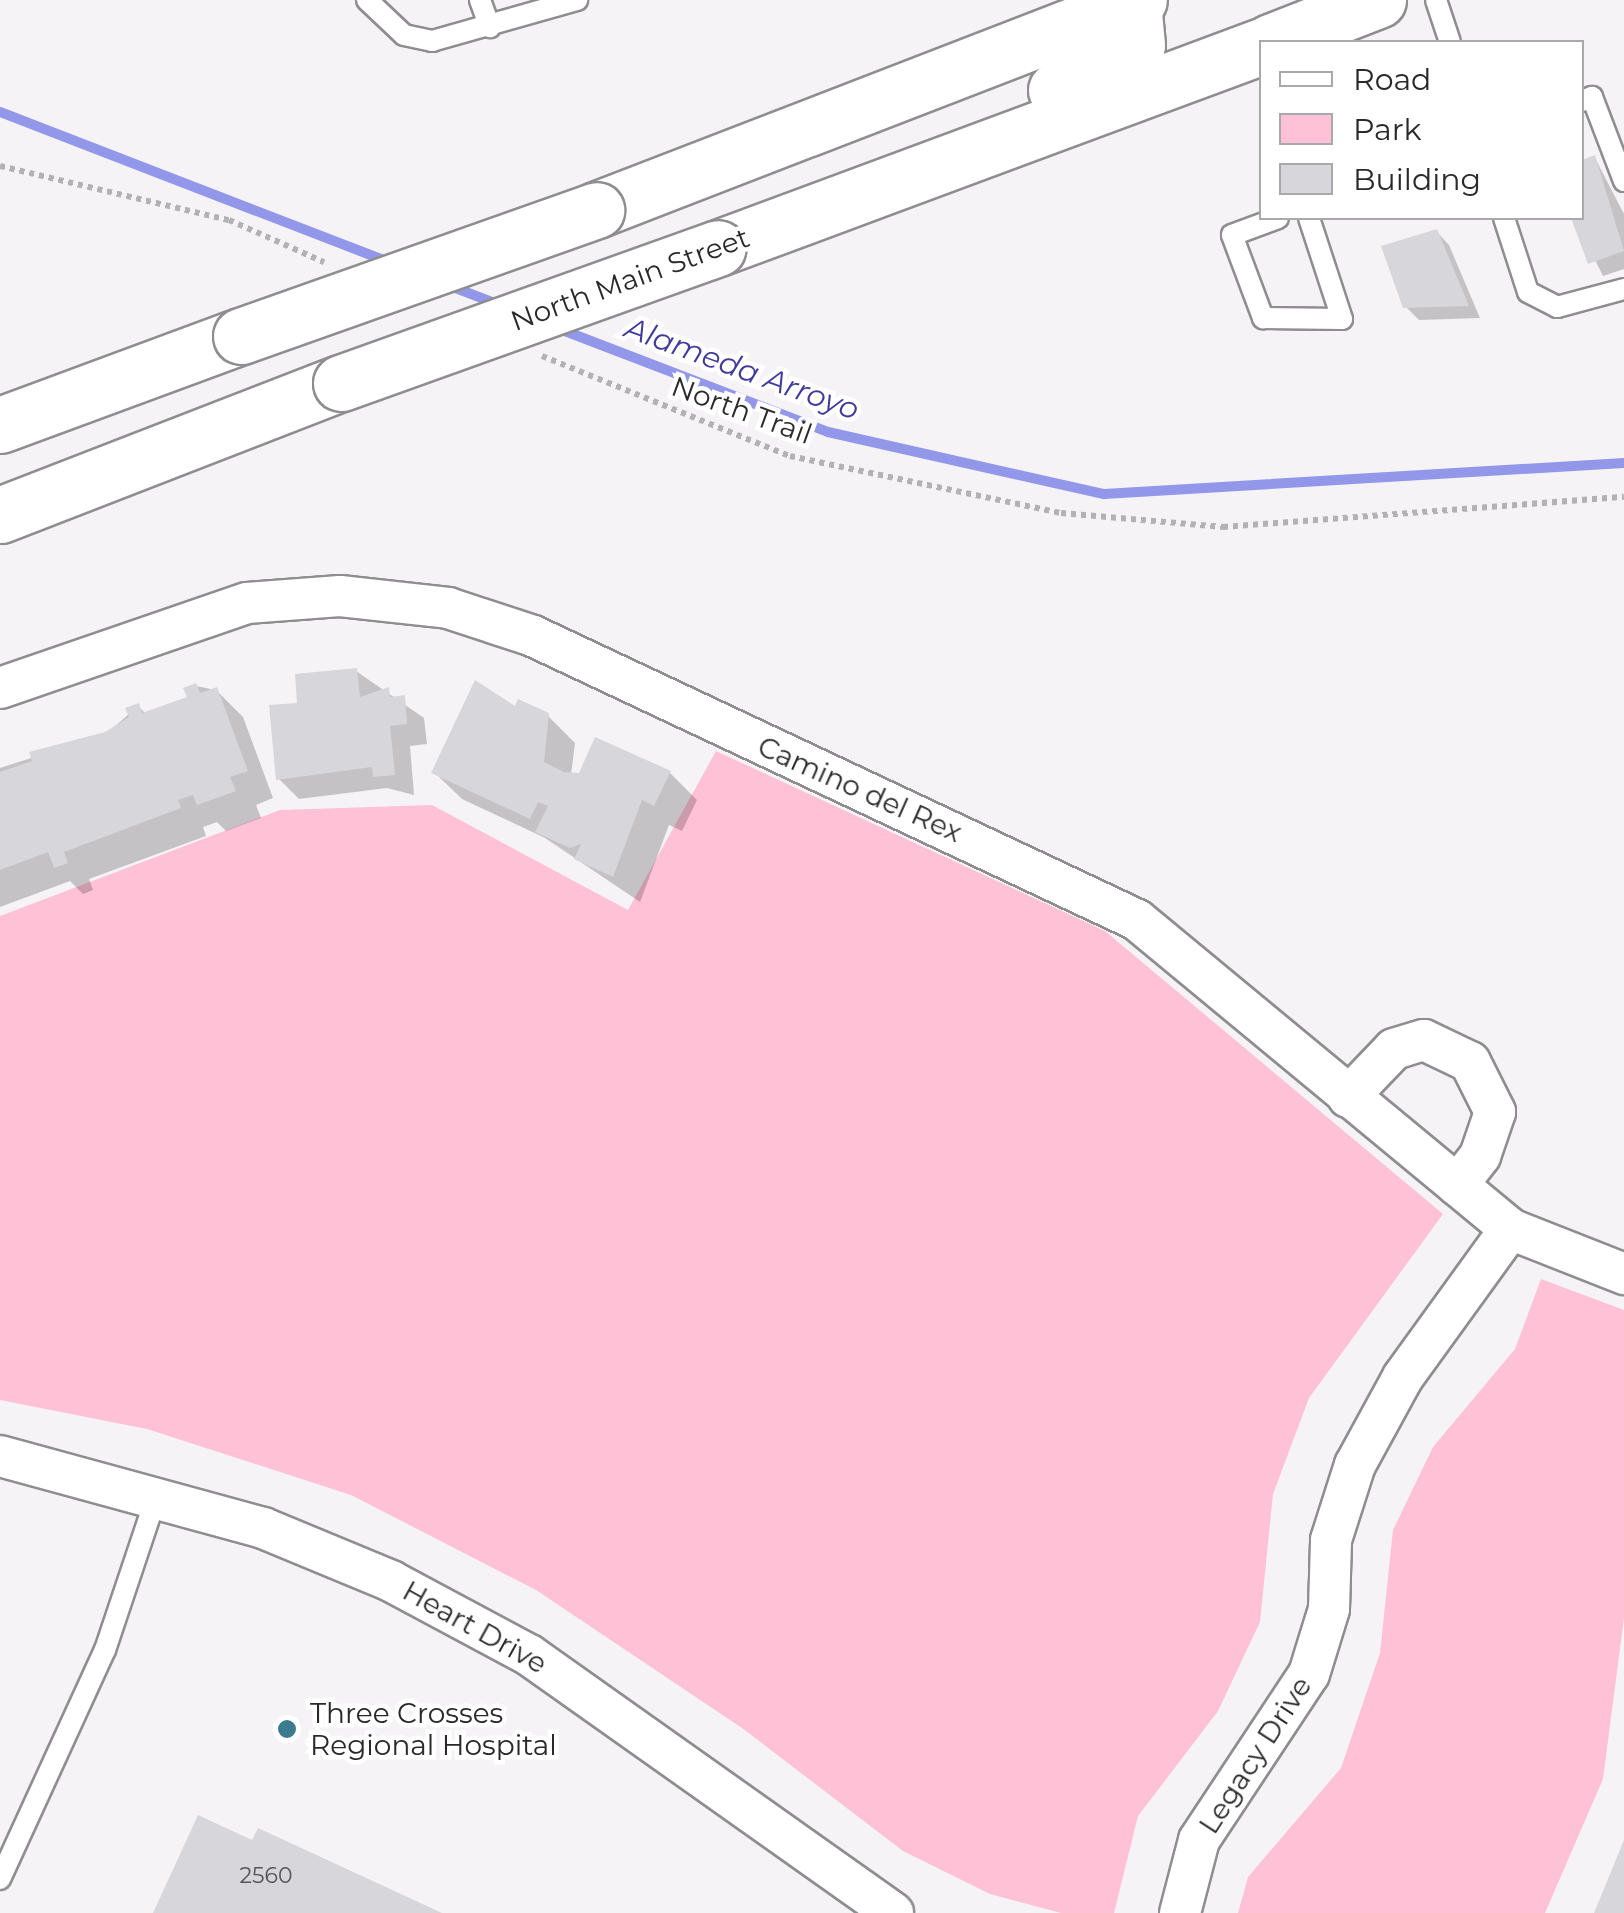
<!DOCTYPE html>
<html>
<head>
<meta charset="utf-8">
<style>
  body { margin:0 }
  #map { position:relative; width:1624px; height:1913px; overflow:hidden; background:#f5f3f6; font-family:Montserrat,sans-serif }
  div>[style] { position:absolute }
  .green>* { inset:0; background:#fec1d6 }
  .shadow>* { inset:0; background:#0003 }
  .stream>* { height:10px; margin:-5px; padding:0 5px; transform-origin:5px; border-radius:5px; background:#9297ea }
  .building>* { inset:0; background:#d7d6da }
  .path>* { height:6px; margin-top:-3px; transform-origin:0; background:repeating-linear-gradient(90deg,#b2b1b3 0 5px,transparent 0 10px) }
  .roads { filter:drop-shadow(2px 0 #8f8d90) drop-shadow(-2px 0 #8f8d90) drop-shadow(0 2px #8f8d90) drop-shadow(0 -2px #8f8d90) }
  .lane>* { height:20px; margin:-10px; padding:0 10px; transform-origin:10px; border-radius:10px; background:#fff }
  .street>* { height:40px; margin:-20px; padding:0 20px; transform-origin:20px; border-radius:20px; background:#fff }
  .primary>* { height:55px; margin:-27.5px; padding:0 27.5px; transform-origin:27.5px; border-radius:27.5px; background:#fff }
  .bridges { filter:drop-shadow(2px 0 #8f8d90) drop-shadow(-2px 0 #8f8d90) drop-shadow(0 2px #8f8d90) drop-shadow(0 -2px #8f8d90) }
  .primary-bridge>* { height:55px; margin:-27.5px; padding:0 27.5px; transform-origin:27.5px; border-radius:27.5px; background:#fff }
  .dots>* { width:28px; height:28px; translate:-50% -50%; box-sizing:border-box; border:5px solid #fff; border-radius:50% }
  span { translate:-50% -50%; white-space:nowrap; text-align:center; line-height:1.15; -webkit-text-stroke:9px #fff; paint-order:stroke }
  .number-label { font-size:22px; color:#555456 }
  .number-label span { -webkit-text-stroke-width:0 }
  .street-label { font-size:28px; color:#2a292a }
  .poi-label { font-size:28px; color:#2a292a }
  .left { translate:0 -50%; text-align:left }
  .water-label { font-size:30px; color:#403a9a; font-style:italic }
  .legend { position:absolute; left:1259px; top:40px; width:325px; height:180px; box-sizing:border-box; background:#fff; border:2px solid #aaa9aa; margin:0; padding:12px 18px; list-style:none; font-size:30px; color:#2a292a }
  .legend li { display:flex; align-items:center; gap:20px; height:50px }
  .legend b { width:50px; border:2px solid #aaa9aa }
</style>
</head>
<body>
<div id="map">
  <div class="green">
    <div style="clip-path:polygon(716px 751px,1105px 931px,1443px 1214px,1309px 1398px,1273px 1494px,1260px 1622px,1218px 1711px,1138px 1816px,1114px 1913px,1061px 1913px,990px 1894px,903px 1851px,742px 1728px,536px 1590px,351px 1495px,147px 1429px,0 1400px,0 916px,280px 810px,432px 805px,628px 910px)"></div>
    <div style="clip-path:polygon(1541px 1279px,1624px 1310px,1624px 1618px,1603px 1779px,1545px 1913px,1238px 1913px,1248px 1877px,1341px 1768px,1380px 1653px,1393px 1530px,1433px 1447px,1515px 1349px)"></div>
  </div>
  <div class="shadow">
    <div style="clip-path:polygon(1595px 158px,1624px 214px,1624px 269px,1603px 276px,1574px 218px,1582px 218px,1582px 163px)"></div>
    <div style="clip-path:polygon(1436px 231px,1449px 245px,1480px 318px,1419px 320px,1405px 306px)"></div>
    <div style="clip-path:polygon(356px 671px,424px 718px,427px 744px,410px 746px,414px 795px,387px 788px,299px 799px,278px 778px,300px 705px)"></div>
    <div style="clip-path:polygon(196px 686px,216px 690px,243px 717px,273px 798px,256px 805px,261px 818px,226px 831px,217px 822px,203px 827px,206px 836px,89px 879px,93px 890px,83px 894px,70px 881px,0 907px,0 768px,106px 734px,138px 706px,146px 714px,190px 698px)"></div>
    <div style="clip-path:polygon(502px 703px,548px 716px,575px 743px,571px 775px,670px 773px,697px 800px,682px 831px,669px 825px,640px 902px,545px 838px,462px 799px,434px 772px)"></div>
  </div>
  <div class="stream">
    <div style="left:0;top:112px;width:416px;rotate:21.1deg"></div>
    <div style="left:445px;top:284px;width:59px;rotate:20.9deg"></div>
    <div style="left:557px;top:328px;width:290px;rotate:21deg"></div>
    <div style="left:828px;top:432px;width:283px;rotate:12.7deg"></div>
    <div style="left:1104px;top:494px;width:521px;rotate:-3.41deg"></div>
  </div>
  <div class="building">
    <div style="clip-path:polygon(1595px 155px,1624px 251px,1588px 264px,1571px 218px,1582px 218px,1582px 160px)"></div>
    <div style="clip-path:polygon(1437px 229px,1469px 306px,1403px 308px,1381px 246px)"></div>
    <div style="clip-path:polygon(357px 668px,360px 697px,389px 687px,390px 697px,405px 695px,407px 724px,390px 726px,395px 775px,373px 777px,372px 767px,276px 780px,269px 705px,297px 703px,295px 674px)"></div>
    <div style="clip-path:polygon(475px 680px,515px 706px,518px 699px,549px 713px,544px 762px,564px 772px,579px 773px,595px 737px,671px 771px,654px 806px,642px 800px,613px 877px,574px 859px,581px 844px,570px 848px,535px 832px,548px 806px,538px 802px,530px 819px,431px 773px)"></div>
    <div style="clip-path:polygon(196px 683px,200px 693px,217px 687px,248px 771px,230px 777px,236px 791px,197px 805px,193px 795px,178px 800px,181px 808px,64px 852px,68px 863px,54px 868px,48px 852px,0 870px,0 772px,32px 761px,29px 752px,105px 732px,129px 717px,125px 708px,139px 703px,142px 713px,187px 697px,183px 688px)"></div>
    <div style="clip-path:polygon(198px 1815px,252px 1840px,258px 1828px,442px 1913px,153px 1913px)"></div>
    <div style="clip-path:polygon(1624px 1840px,1624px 1913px,1594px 1913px)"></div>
  </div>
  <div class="path">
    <div style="left:0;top:166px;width:235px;rotate:13.3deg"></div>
    <div style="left:229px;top:220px;width:104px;rotate:23.9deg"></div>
    <div style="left:542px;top:356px;width:267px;rotate:22deg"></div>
    <div style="left:790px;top:456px;width:277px;rotate:11.9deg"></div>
    <div style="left:1061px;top:513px;width:163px;rotate:4.9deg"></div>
    <div style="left:1223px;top:527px;width:402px;rotate:-4.3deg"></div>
  </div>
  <div class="roads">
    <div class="lane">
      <div style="left:367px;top:0;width:51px;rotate:43.4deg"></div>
      <div style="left:404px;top:35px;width:29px;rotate:12deg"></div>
      <div style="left:432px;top:41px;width:151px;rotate:-15.8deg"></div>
      <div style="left:480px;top:0;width:29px;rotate:70deg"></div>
      <div style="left:1436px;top:0;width:44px;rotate:71.6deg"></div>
      <div style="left:1582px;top:101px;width:11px;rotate:-22deg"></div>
      <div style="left:1592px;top:97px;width:90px;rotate:69.1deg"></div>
      <div style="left:1278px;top:218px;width:49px;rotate:159.7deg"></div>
      <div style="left:1232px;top:235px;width:89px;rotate:69.5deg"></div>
      <div style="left:1263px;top:318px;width:79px;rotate:0.7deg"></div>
      <div style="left:1342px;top:319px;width:106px;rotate:-108.1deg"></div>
      <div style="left:1504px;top:218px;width:78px;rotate:72deg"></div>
      <div style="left:1528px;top:292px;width:33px;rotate:27deg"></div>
      <div style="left:1557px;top:307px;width:69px;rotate:-15deg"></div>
      <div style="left:0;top:1879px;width:252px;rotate:-65.4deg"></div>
      <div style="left:105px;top:1650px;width:163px;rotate:-71.5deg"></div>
    </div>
    <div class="street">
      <div style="left:0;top:688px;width:261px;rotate:-19deg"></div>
      <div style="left:247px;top:603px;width:93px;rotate:-4.3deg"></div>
      <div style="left:340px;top:596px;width:109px;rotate:6.3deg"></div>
      <div style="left:448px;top:608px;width:89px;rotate:18.2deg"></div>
      <div style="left:533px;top:636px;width:667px;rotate:25.18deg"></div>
      <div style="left:1137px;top:920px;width:484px;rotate:39.6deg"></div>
      <div style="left:1510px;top:1229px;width:123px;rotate:21.5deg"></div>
      <div style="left:1348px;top:1097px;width:66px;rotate:-46.2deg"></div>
      <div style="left:1394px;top:1049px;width:31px;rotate:-17deg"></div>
      <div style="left:1424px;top:1040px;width:51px;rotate:25.6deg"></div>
      <div style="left:1470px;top:1062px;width:56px;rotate:63.4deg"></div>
      <div style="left:1495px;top:1112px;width:46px;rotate:108.8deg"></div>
      <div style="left:1480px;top:1156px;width:37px;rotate:128deg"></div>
      <div style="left:0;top:1456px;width:273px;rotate:15.3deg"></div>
      <div style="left:263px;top:1528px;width:139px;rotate:22.5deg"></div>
      <div style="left:391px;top:1581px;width:157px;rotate:28.2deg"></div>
      <div style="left:529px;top:1655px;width:446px;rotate:35.3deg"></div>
      <div style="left:1180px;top:1913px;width:75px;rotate:-75.4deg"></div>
      <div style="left:1199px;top:1840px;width:199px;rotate:-56.5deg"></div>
      <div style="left:1309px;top:1674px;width:68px;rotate:-72.9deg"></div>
      <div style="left:1329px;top:1609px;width:69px;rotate:-88.3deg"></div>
      <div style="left:1331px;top:1540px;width:79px;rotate:-72.3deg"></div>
      <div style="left:1355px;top:1465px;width:100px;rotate:-61.4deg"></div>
      <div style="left:1403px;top:1377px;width:183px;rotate:-54.1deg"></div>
    </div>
    <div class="primary">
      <div style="left:1270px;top:42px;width:116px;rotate:-21.3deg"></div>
      <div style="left:1056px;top:90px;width:66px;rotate:-21.2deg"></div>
      <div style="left:1118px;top:66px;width:28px;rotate:-48deg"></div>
      <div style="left:1137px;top:45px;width:43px;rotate:-95.3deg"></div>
      <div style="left:596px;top:210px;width:582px;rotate:-21.14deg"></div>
      <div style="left:718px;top:248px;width:580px;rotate:-20.37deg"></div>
      <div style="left:0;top:425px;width:257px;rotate:-20.3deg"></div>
      <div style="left:0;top:515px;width:366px;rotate:-21.2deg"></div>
    </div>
  </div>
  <div class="bridges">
    <div class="primary-bridge">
      <div style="left:241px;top:336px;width:377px;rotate:-19.5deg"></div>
      <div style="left:341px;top:383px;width:400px;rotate:-19.7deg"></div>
    </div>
  </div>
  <div class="dots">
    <div style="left:287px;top:1729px;background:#3c7a90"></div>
  </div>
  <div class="number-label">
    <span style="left:266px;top:1876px">2560</span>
  </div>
  <div class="street-label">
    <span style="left:630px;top:279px;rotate:-20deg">North Main Street</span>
    <span style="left:742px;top:410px;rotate:20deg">North Trail</span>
    <span style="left:860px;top:789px;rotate:24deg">Camino del Rex</span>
    <span style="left:475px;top:1627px;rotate:29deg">Heart Drive</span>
    <span style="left:1255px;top:1755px;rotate:-57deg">Legacy Drive</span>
  </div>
  <div class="poi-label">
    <span class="left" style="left:310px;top:1729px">Three Crosses<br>Regional Hospital</span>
  </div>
  <div class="water-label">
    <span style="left:742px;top:369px;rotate:20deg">Alameda Arroyo</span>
  </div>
  <ul class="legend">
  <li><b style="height:12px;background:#fff"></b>Road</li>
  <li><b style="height:28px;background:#fec1d6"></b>Park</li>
  <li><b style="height:28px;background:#d7d6da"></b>Building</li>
  </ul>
</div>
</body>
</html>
